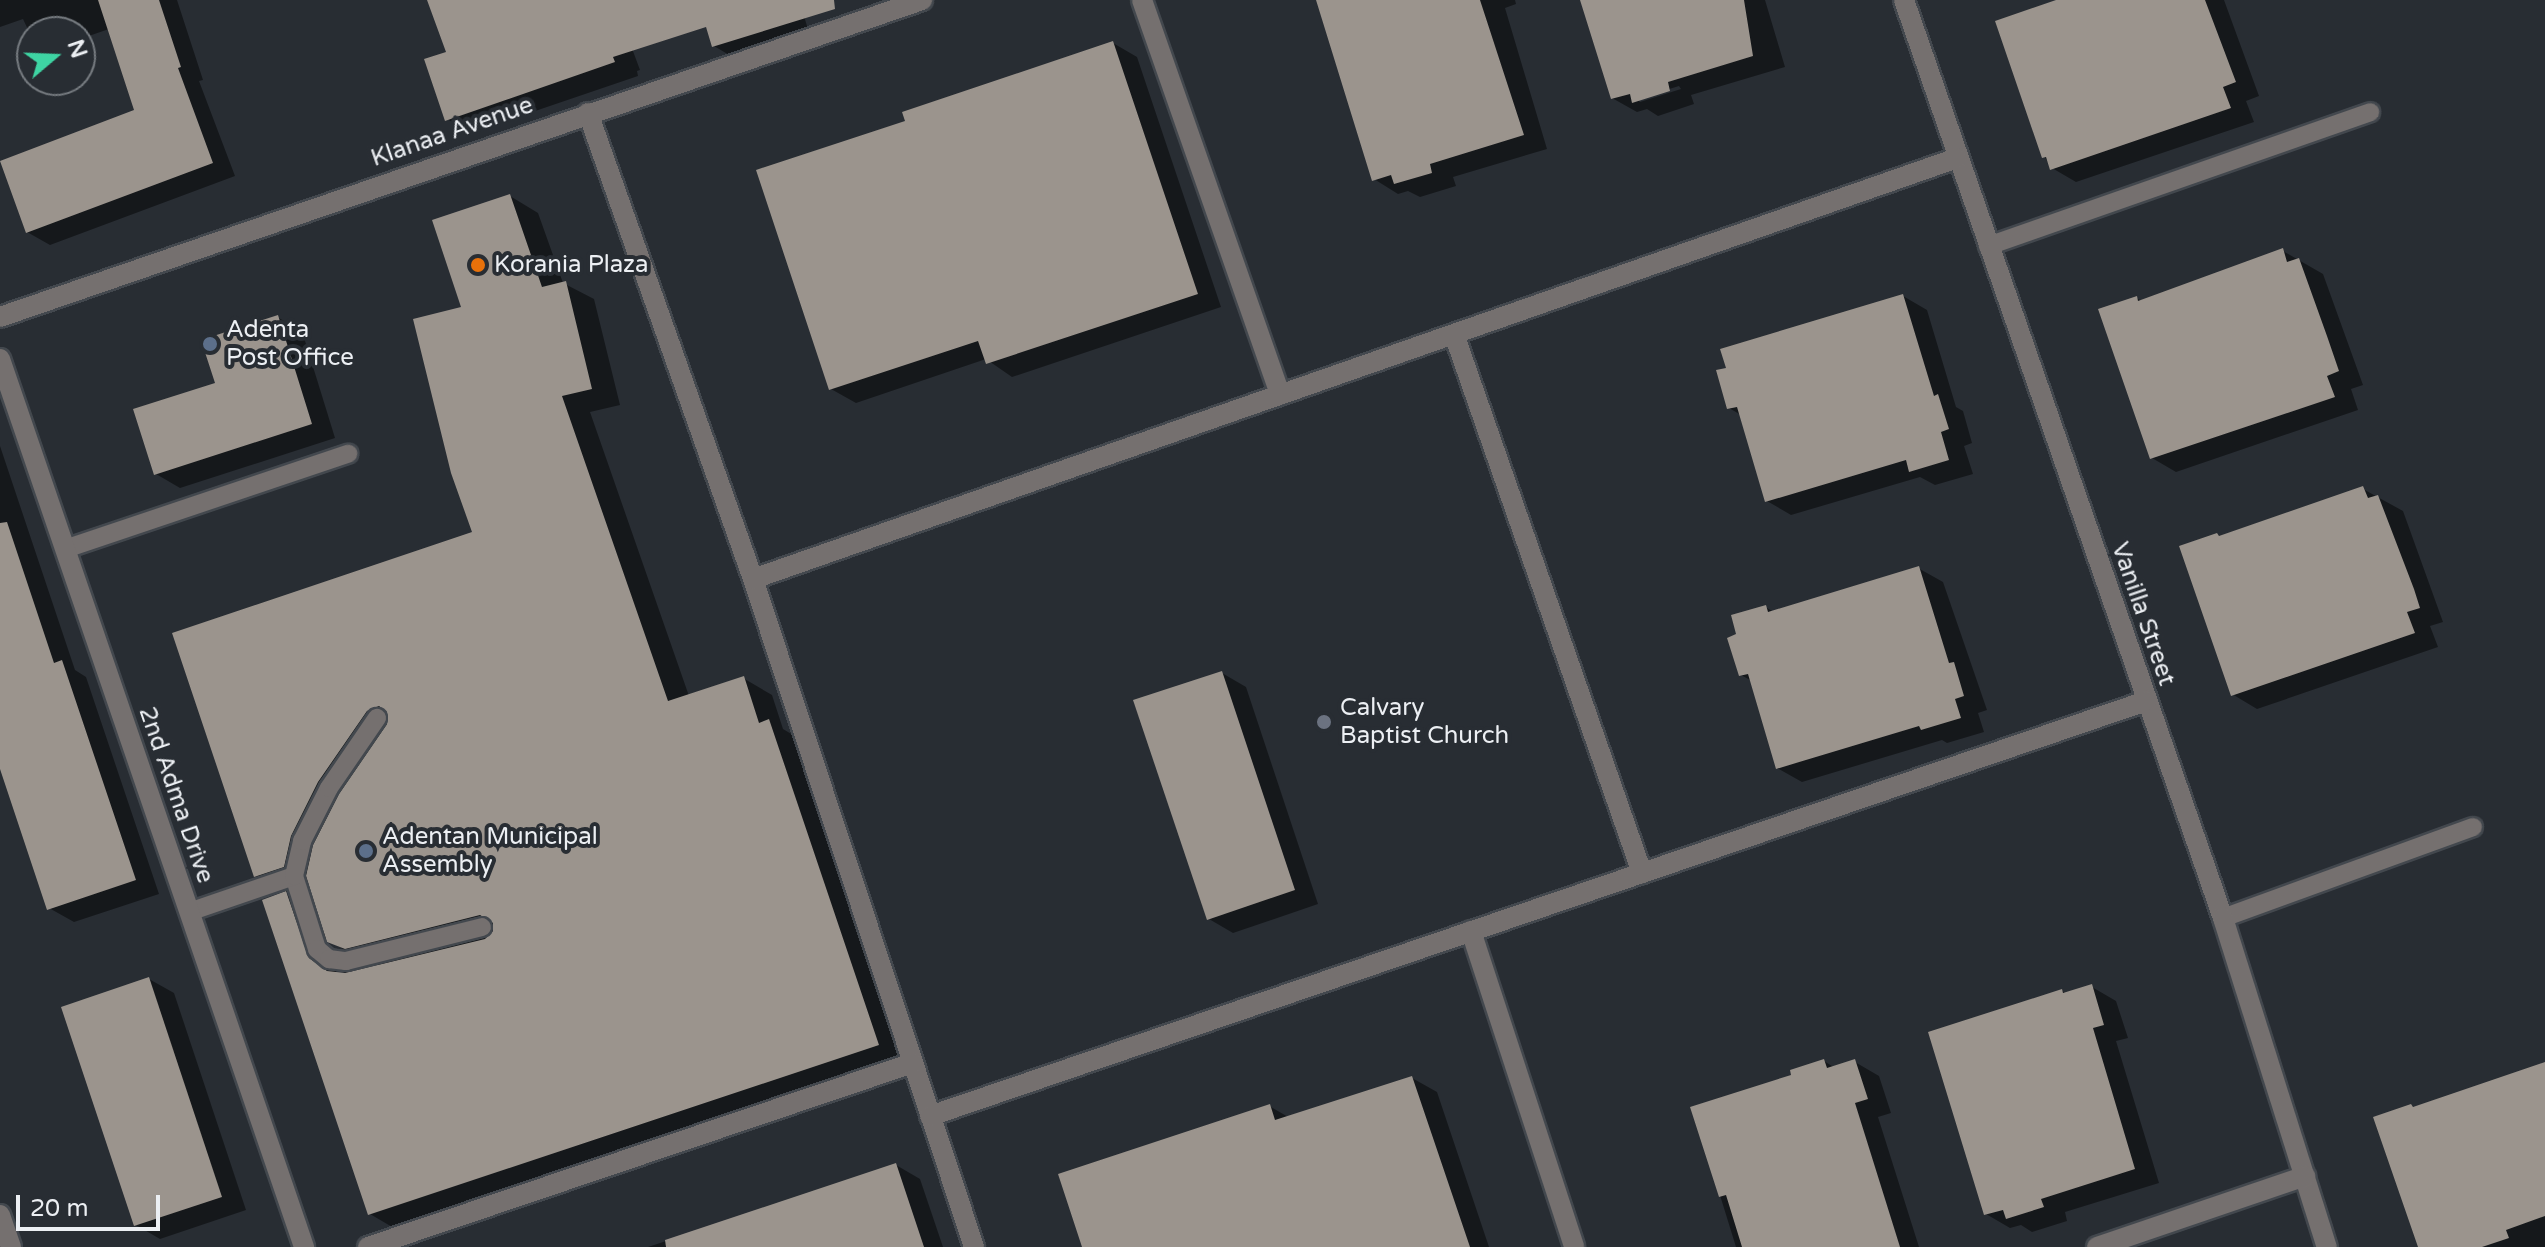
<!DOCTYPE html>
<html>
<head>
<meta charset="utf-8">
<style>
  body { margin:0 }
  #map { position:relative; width:2545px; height:1247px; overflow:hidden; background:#282d33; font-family:"Varela Round",sans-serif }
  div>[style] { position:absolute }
  .shadow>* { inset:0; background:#0007 }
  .building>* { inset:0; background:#9b948d }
  .roads { filter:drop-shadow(2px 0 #43484e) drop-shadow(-2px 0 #43484e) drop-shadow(0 2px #43484e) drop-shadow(0 -2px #43484e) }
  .service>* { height:18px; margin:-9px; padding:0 9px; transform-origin:9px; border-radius:9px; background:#75706f }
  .minor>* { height:20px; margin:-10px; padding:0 10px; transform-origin:10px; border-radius:10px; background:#75706f }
  .dots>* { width:22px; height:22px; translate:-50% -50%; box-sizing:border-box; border:4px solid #282d33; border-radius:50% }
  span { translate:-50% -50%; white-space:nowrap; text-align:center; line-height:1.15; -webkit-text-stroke:8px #282d33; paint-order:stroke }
  .street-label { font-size:24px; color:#eceff3 }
  .poi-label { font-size:24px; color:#eceff3 }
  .left { translate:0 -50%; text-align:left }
  .north { position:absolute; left:16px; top:16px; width:80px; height:80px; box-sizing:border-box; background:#282d33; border:2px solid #767b80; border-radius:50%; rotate:71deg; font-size:22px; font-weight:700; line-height:32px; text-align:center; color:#eceff3 }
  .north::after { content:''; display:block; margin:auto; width:28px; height:36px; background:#3ed4a3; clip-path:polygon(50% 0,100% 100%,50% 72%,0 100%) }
  .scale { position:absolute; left:16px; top:1195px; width:144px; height:36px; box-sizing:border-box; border:4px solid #eceff3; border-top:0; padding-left:10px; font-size:24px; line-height:28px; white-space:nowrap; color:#eceff3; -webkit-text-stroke:6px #282d33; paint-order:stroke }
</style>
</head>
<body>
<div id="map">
  <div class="shadow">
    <div style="clip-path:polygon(0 0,177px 0,203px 80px,199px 81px,235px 176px,50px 245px,27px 232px,136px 112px,109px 29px,80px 39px,80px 32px,32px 32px,32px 38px,23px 19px,0 27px)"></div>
    <div style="clip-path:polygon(429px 0,614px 0,640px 70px,637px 71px,638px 76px,471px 133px,447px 119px,449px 53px)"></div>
    <div style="clip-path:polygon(695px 0,830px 0,804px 16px,810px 36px,736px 59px,714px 46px)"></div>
    <div style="clip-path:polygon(1318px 0,1515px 0,1516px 4px,1505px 8px,1547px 149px,1453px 177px,1456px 186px,1420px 197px,1408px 191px,1398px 194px,1374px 179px)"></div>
    <div style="clip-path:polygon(evenodd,1582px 0,1765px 0,1785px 67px,1691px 95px,1694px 104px,1658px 116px,1647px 109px,1637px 112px,1612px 98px,1582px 0,1679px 86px,1681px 89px,1640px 102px,1637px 99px,1679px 86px)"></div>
    <div style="clip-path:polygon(2075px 0,2224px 0,2259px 96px,2246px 101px,2254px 122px,2076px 182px,2052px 168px,2044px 156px)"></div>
    <div style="clip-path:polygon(1113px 43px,1137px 57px,1221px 307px,1012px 377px,986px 359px,856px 403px,831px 389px,907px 122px)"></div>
    <div style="clip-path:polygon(evenodd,510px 196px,538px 213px,563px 283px,594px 299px,620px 405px,590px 412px,689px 696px,743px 678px,772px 695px,783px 729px,798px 738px,907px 1061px,399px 1231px,370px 1214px,286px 894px,315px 910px,323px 933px,326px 932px,311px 883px,285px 892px,256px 876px,475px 533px,464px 308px,510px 196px,324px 938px,359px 958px,381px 966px,337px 974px,324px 938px)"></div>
    <div style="clip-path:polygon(2283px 251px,2323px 274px,2363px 385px,2351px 389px,2358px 410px,2176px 472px,2152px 458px,2136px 298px,2142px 301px)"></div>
    <div style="clip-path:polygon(1903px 296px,1927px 310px,1956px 407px,1963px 411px,1972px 443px,1964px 446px,1973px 474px,1935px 485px,1920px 477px,1791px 515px,1767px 501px,1741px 415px,1729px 408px)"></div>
    <div style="clip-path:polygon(277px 317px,302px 331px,335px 438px,180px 488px,156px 474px,218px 384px)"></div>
    <div style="clip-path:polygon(0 446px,75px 670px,86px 677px,159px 894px,74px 922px,49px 908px,0 763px)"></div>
    <div style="clip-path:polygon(2363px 489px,2403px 511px,2443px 622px,2430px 626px,2438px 647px,2257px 709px,2232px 694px,2217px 535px,2222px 537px)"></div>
    <div style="clip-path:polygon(1918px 568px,1943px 582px,1987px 710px,1978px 713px,1984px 732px,1947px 743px,1942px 740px,1802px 782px,1777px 768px,1752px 681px,1741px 675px,1739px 636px,1765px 607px,1774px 612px)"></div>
    <div style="clip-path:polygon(1222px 673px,1246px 687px,1318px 904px,1233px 933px,1209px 919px)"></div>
    <div style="clip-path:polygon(149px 979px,174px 993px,246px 1210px,160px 1239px,136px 1225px)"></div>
    <div style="clip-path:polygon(2092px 987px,2116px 1001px,2128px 1038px,2116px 1041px,2159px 1183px,2065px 1212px,2067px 1221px,2032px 1232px,2021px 1225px,2010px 1228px,1986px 1214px,2062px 991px,2067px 994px)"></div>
    <div style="clip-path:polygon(1824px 1061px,1835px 1068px,1855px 1062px,1879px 1076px,1891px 1113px,1878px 1117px,1919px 1247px,1736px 1247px,1693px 1108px,1794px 1076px)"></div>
    <div style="clip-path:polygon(2545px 1064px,2545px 1247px,2420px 1247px,2411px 1106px,2416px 1108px)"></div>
    <div style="clip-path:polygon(1412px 1078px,1437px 1092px,1489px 1247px,1085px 1247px,1269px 1106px,1290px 1118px)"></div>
    <div style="clip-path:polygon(896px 1165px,920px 1179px,943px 1247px,648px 1247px)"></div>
  </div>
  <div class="building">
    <div style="clip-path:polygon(98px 0,159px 0,181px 67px,178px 68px,213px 163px,26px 233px,0 161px,134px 110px)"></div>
    <div style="clip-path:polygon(427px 0,834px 0,835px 9px,712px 47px,706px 27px,613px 57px,615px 62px,445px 121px,424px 59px,446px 52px)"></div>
    <div style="clip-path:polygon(1316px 0,1480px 0,1524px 135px,1430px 164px,1432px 173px,1394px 184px,1391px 175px,1372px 181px)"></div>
    <div style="clip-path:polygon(1580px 0,1744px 0,1753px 56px,1668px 82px,1670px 91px,1632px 103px,1630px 94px,1611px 99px)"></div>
    <div style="clip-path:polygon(2056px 0,2205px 0,2236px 82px,2223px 87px,2231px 108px,2050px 170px,2046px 157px,2042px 158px,1995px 21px)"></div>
    <div style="clip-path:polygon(1113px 41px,1198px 294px,986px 364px,978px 341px,829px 390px,756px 170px,905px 121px,902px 112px)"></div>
    <div style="clip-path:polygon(510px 194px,542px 287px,566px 281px,592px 389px,562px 396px,668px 701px,744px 676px,759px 723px,769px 719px,879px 1045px,368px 1215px,262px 900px,286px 891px,309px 958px,327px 971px,345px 973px,485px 939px,493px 931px,493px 923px,480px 915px,345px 949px,327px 942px,306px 876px,313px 845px,339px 794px,387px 724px,387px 712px,379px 706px,367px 711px,318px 782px,291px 836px,284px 867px,254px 877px,172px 633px,472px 532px,451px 473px,413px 319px,461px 307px,432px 220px)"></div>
    <div style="clip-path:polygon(2283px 248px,2287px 262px,2299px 258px,2327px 336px,2339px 371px,2327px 376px,2335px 397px,2150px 459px,2098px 309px,2137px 296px,2138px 301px)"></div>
    <div style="clip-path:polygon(1903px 294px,1934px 396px,1938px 394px,1949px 429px,1941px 432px,1949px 460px,1909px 472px,1906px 460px,1765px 502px,1737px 407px,1727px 409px,1716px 370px,1726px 368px,1720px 349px)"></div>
    <div style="clip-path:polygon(278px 315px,312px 424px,154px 475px,133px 409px,215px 383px,201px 340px)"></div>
    <div style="clip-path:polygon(2363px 486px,2368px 498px,2378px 495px,2414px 589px,2420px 608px,2407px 612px,2415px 633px,2231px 696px,2179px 546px,2217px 533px,2219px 536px)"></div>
    <div style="clip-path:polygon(7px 522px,54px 663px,62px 660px,136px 880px,47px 910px,0 769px,0 523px)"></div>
    <div style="clip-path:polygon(1919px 566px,1949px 663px,1954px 662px,1964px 696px,1955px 699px,1961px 718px,1921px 730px,1919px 726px,1776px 769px,1748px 674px,1739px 676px,1727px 638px,1736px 634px,1731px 615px,1766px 605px,1768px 612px)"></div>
    <div style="clip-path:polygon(1222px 671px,1295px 890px,1207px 920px,1133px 700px)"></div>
    <div style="clip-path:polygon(149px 977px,222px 1197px,134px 1226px,61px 1007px)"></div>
    <div style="clip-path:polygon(2092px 984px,2104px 1025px,2093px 1028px,2135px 1169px,2041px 1199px,2044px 1207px,2006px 1219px,2003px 1210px,1984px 1215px,1928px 1032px,2062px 989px,2063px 993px)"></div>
    <div style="clip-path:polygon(1824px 1059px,1827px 1068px,1855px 1059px,1868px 1099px,1855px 1103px,1900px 1247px,1742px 1247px,1726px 1195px,1719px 1197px,1690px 1107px,1791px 1075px,1790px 1070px)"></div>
    <div style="clip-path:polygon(2545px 1062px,2545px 1216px,2506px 1230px,2509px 1238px,2482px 1247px,2418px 1247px,2373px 1117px,2411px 1104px,2413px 1107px)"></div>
    <div style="clip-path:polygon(1412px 1076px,1470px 1247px,1082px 1247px,1058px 1174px,1270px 1104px,1275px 1120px)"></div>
    <div style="clip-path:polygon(896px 1163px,924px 1247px,666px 1247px,665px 1240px)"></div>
  </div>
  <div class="roads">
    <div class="service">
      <div style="left:1988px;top:246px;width:405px;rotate:-19.3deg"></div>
      <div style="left:65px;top:549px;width:299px;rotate:-18.6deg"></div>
      <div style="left:294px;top:876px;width:77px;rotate:72.5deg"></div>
      <div style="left:317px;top:949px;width:16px;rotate:40deg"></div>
      <div style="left:329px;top:959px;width:17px;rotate:7deg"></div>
      <div style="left:346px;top:961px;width:140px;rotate:-14deg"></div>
      <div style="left:189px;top:912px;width:111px;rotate:-18.9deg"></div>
      <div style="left:294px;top:876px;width:36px;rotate:-77deg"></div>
      <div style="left:302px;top:841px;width:59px;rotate:-63deg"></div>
      <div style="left:329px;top:788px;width:85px;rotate:-55.6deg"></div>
      <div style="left:2223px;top:918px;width:266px;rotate:-20deg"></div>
    </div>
    <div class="minor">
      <div style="left:1142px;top:0;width:418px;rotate:70.7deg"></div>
      <div style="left:1904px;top:0;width:972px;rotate:70.84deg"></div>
      <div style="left:2223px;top:918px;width:345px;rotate:72.5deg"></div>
      <div style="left:588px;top:113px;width:494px;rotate:70.5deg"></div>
      <div style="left:753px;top:579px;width:704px;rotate:71.69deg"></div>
      <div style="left:0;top:317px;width:975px;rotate:-18.97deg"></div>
      <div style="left:1454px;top:334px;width:571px;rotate:70.77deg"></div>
      <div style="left:0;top:359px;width:939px;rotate:71.1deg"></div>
      <div style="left:753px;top:579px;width:1275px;rotate:-19.27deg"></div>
      <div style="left:1471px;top:931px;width:332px;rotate:71.9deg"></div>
      <div style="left:930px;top:1116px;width:1285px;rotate:-18.84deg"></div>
      <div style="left:0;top:1215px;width:34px;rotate:71deg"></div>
      <div style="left:368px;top:1247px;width:575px;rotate:-18.66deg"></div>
      <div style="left:2097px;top:1247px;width:220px;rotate:-18.8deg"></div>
    </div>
  </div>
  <div class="dots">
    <div style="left:478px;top:265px;background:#e8710a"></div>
    <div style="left:210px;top:344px;background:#5c6f8a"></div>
    <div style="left:1324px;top:722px;background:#6b7280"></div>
    <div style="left:366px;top:851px;background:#5c6f8a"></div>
  </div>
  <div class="street-label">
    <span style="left:452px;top:132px;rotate:-19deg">Klanaa Avenue</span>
    <span style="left:2143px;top:614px;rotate:71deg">Vanilla Street</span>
    <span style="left:176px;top:795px;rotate:71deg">2nd Adma Drive</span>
  </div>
  <div class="poi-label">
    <span class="left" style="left:494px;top:265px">Korania Plaza</span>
    <span class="left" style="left:226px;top:344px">Adenta<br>Post Office</span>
    <span class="left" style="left:1340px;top:722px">Calvary<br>Baptist Church</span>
    <span class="left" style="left:382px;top:851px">Adentan Municipal<br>Assembly</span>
  </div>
  <div class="north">N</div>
  <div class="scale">20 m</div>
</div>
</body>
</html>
